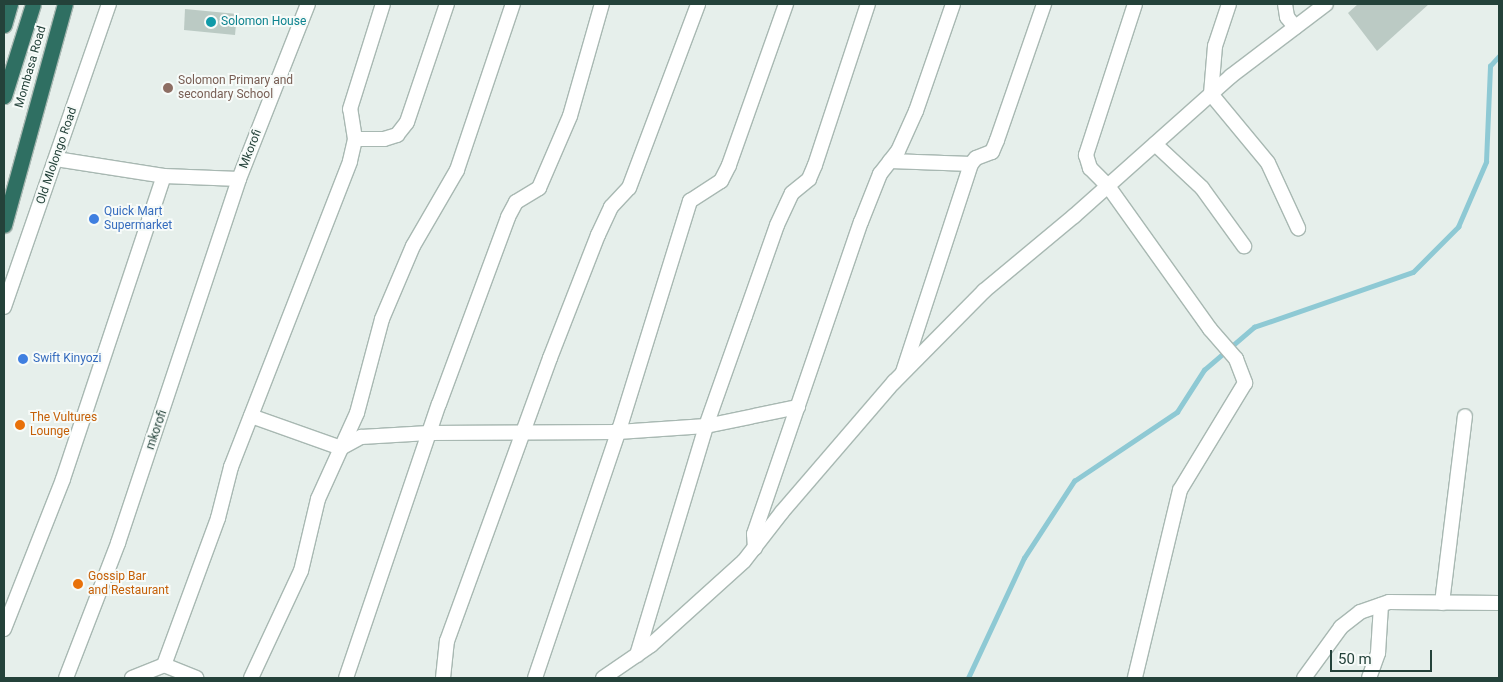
<!DOCTYPE html>
<html>
<head>
<meta charset="utf-8">
<style>
  body { margin:0 }
  #map { position:relative; width:1503px; height:682px; overflow:hidden; background:#e6efeb; font-family:Roboto,sans-serif }
  div>[style] { position:absolute }
  .stream>* { height:4.5px; margin:-2.25px; padding:0 2.25px; transform-origin:2.25px; border-radius:2.25px; background:#8ec9d4 }
  .building>* { inset:0; background:#bbcac4 }
  .roads { filter:drop-shadow(1px 0 #a8b8b2) drop-shadow(-1px 0 #a8b8b2) drop-shadow(0 1px #a8b8b2) drop-shadow(0 -1px #a8b8b2) }
  .street>* { height:14px; margin:-7px; padding:0 7px; transform-origin:7px; border-radius:7px; background:#fff }
  .highway>* { height:15px; margin:-7.5px; padding:0 7.5px; transform-origin:7.5px; border-radius:7.5px; background:#2f6f62 }
  .dots>* { width:14px; height:14px; translate:-50% -50%; box-sizing:border-box; border:2px solid #f7fbf9; border-radius:50% }
  span { translate:-50% -50%; white-space:nowrap; text-align:center; line-height:1.15; -webkit-text-stroke:4px #f7fbf9; paint-order:stroke }
  .culture-label { font-size:12px; color:#0d838f }
  .left { translate:0 -50%; text-align:left }
  .street-label { font-size:12px; color:#24423a }
  .education-label { font-size:12px; color:#785e54 }
  .shop-label { font-size:12px; color:#366cbe }
  .food-label { font-size:12px; color:#c56008 }
  .frame { position:absolute; inset:0; border:5px solid #24423a; pointer-events:none }
  .scale { position:absolute; left:1330px; top:650px; width:102px; height:22px; box-sizing:border-box; border:2px solid #24423a; border-top:0; padding-left:6px; font-size:15px; line-height:18px; white-space:nowrap; color:#24423a; -webkit-text-stroke:4px #f7fbf9; paint-order:stroke }
</style>
</head>
<body>
<div id="map">
  <div class="stream">
    <div style="left:968px;top:678px;width:132px;rotate:-65deg"></div>
    <div style="left:1024px;top:558px;width:92px;rotate:-57deg"></div>
    <div style="left:1074px;top:481px;width:124px;rotate:-33.8deg"></div>
    <div style="left:1177px;top:412px;width:50px;rotate:-57.3deg"></div>
    <div style="left:1204px;top:370px;width:66px;rotate:-40.7deg"></div>
    <div style="left:1254px;top:327px;width:168px;rotate:-19.1deg"></div>
    <div style="left:1413px;top:272px;width:64px;rotate:-45deg"></div>
    <div style="left:1458px;top:227px;width:71px;rotate:-66.7deg"></div>
    <div style="left:1486px;top:162px;width:96px;rotate:-87.6deg"></div>
    <div style="left:1490px;top:66px;width:13px;rotate:-48deg"></div>
  </div>
  <div class="building">
    <div style="clip-path:polygon(1358px 4px,1429px 4px,1377px 51px,1348px 13px)"></div>
    <div style="clip-path:polygon(185px 9px,237px 14px,235px 35px,184px 30px)"></div>
  </div>
  <div class="roads">
    <div class="street">
      <div style="left:1135px;top:4px;width:159px;rotate:108deg"></div>
      <div style="left:1086px;top:155px;width:14px;rotate:73deg"></div>
      <div style="left:1090px;top:168px;width:25px;rotate:45deg"></div>
      <div style="left:1108px;top:186px;width:176px;rotate:54.5deg"></div>
      <div style="left:1210px;top:329px;width:40px;rotate:49deg"></div>
      <div style="left:1236px;top:359px;width:26px;rotate:69deg"></div>
      <div style="left:1245px;top:383px;width:125px;rotate:121.3deg"></div>
      <div style="left:1180px;top:490px;width:193px;rotate:103.5deg"></div>
      <div style="left:1229px;top:4px;width:44px;rotate:108.4deg"></div>
      <div style="left:1215px;top:46px;width:48px;rotate:94.8deg"></div>
      <div style="left:1211px;top:94px;width:89px;rotate:50.4deg"></div>
      <div style="left:1268px;top:163px;width:72px;rotate:65.2deg"></div>
      <div style="left:1285px;top:4px;width:13px;rotate:81deg"></div>
      <div style="left:1287px;top:17px;width:13px;rotate:51deg"></div>
      <div style="left:355px;top:139px;width:29px"></div>
      <div style="left:384px;top:139px;width:14px;rotate:-17deg"></div>
      <div style="left:397px;top:135px;width:16px;rotate:-52deg"></div>
      <div style="left:407px;top:122px;width:125px;rotate:-71.3deg"></div>
      <div style="left:1155px;top:144px;width:64px;rotate:43.1deg"></div>
      <div style="left:1202px;top:188px;width:72px;rotate:54.1deg"></div>
      <div style="left:56px;top:159px;width:109px;rotate:8.9deg"></div>
      <div style="left:164px;top:176px;width:75px;rotate:2.3deg"></div>
      <div style="left:890px;top:161px;width:81px;rotate:2.1deg"></div>
      <div style="left:4px;top:307px;width:321px;rotate:-70.9deg"></div>
      <div style="left:903px;top:372px;width:219px;rotate:-71.9deg"></div>
      <div style="left:971px;top:164px;width:8px;rotate:-50deg"></div>
      <div style="left:976px;top:158px;width:17px;rotate:-21deg"></div>
      <div style="left:992px;top:152px;width:13px;rotate:-67deg"></div>
      <div style="left:997px;top:140px;width:144px;rotate:-70.9deg"></div>
      <div style="left:251px;top:416px;width:96px;rotate:19.6deg"></div>
      <div style="left:341px;top:448px;width:23px;rotate:-29deg"></div>
      <div style="left:361px;top:437px;width:68px;rotate:-3.4deg"></div>
      <div style="left:429px;top:433px;width:189px;rotate:-0.3deg"></div>
      <div style="left:618px;top:432px;width:88px;rotate:-3.9deg"></div>
      <div style="left:706px;top:426px;width:94px;rotate:-11.7deg"></div>
      <div style="left:755px;top:548px;width:14px;rotate:-94deg"></div>
      <div style="left:754px;top:534px;width:330px;rotate:-71.1deg"></div>
      <div style="left:861px;top:222px;width:52px;rotate:-68.4deg"></div>
      <div style="left:880px;top:174px;width:29px;rotate:-52deg"></div>
      <div style="left:898px;top:151px;width:44px;rotate:-65.8deg"></div>
      <div style="left:916px;top:111px;width:113px;rotate:-70.9deg"></div>
      <div style="left:1442px;top:603px;width:188px;rotate:-83deg"></div>
      <div style="left:4px;top:629px;width:161px;rotate:-68.5deg"></div>
      <div style="left:63px;top:479px;width:319px;rotate:-71.6deg"></div>
      <div style="left:637px;top:655px;width:239px;rotate:-73.2deg"></div>
      <div style="left:706px;top:426px;width:117px;rotate:-70.5deg"></div>
      <div style="left:745px;top:316px;width:96px;rotate:-70.6deg"></div>
      <div style="left:777px;top:225px;width:35px;rotate:-65deg"></div>
      <div style="left:792px;top:193px;width:22px;rotate:-39deg"></div>
      <div style="left:809px;top:179px;width:15px;rotate:-67deg"></div>
      <div style="left:815px;top:165px;width:169px;rotate:-71.8deg"></div>
      <div style="left:164px;top:665px;width:157px;rotate:-69.8deg"></div>
      <div style="left:218px;top:518px;width:53px;rotate:-75.7deg"></div>
      <div style="left:231px;top:467px;width:328px;rotate:-68.7deg"></div>
      <div style="left:350px;top:161px;width:23px;rotate:-77deg"></div>
      <div style="left:355px;top:139px;width:30px;rotate:-99deg"></div>
      <div style="left:350px;top:109px;width:110px;rotate:-72.6deg"></div>
      <div style="left:66px;top:678px;width:145px;rotate:-68.9deg"></div>
      <div style="left:118px;top:543px;width:384px;rotate:-71.6deg"></div>
      <div style="left:239px;top:179px;width:188px;rotate:-68.5deg"></div>
      <div style="left:132px;top:678px;width:35px;rotate:-22deg"></div>
      <div style="left:164px;top:665px;width:35px;rotate:22deg"></div>
      <div style="left:251px;top:678px;width:118px;rotate:-65deg"></div>
      <div style="left:301px;top:571px;width:74px;rotate:-76.7deg"></div>
      <div style="left:318px;top:499px;width:94px;rotate:-65.6deg"></div>
      <div style="left:357px;top:413px;width:97px;rotate:-75.1deg"></div>
      <div style="left:382px;top:319px;width:79px;rotate:-67deg"></div>
      <div style="left:413px;top:246px;width:88px;rotate:-59.9deg"></div>
      <div style="left:457px;top:170px;width:175px;rotate:-71.4deg"></div>
      <div style="left:346px;top:678px;width:289px;rotate:-71.3deg"></div>
      <div style="left:439px;top:404px;width:199px;rotate:-69.7deg"></div>
      <div style="left:508px;top:217px;width:17px;rotate:-62deg"></div>
      <div style="left:516px;top:202px;width:27px;rotate:-31deg"></div>
      <div style="left:539px;top:188px;width:78px;rotate:-66.7deg"></div>
      <div style="left:570px;top:116px;width:116px;rotate:-74.1deg"></div>
      <div style="left:443px;top:678px;width:37px;rotate:-84deg"></div>
      <div style="left:447px;top:641px;width:301px;rotate:-70deg"></div>
      <div style="left:550px;top:358px;width:132px;rotate:-68.7deg"></div>
      <div style="left:598px;top:235px;width:31px;rotate:-65deg"></div>
      <div style="left:611px;top:207px;width:26px;rotate:-47deg"></div>
      <div style="left:629px;top:188px;width:197px;rotate:-69.4deg"></div>
      <div style="left:535px;top:678px;width:265px;rotate:-71.3deg"></div>
      <div style="left:620px;top:427px;width:237px;rotate:-72.8deg"></div>
      <div style="left:690px;top:201px;width:37px;rotate:-33deg"></div>
      <div style="left:721px;top:181px;width:18px;rotate:-63deg"></div>
      <div style="left:729px;top:165px;width:171px;rotate:-70.5deg"></div>
      <div style="left:603px;top:678px;width:58px;rotate:-34.5deg"></div>
      <div style="left:651px;top:645px;width:125px;rotate:-42.1deg"></div>
      <div style="left:744px;top:561px;width:62px;rotate:-52.2deg"></div>
      <div style="left:782px;top:512px;width:172px;rotate:-49.3deg"></div>
      <div style="left:894px;top:382px;width:128px;rotate:-45.3deg"></div>
      <div style="left:984px;top:291px;width:117px;rotate:-39.8deg"></div>
      <div style="left:1074px;top:216px;width:210px;rotate:-41.7deg"></div>
      <div style="left:1231px;top:76px;width:119px;rotate:-37.2deg"></div>
      <div style="left:1304px;top:678px;width:63px;rotate:-54deg"></div>
      <div style="left:1341px;top:627px;width:24px;rotate:-38deg"></div>
      <div style="left:1360px;top:612px;width:31px;rotate:-19deg"></div>
      <div style="left:1389px;top:602px;width:110px;rotate:0.5deg"></div>
      <div style="left:1369px;top:678px;width:27px;rotate:-70deg"></div>
      <div style="left:1378px;top:653px;width:48px;rotate:-86.4deg"></div>
    </div>
    <div class="highway">
      <div style="left:4px;top:25px;width:22px;rotate:-74deg"></div>
      <div style="left:4px;top:96px;width:96px;rotate:-72.5deg"></div>
      <div style="left:4px;top:225px;width:229px;rotate:-74.6deg"></div>
    </div>
  </div>
  <div class="dots">
    <div style="left:211px;top:22px;background:#0f9aa8"></div>
    <div style="left:168px;top:88px;background:#8d6e63"></div>
    <div style="left:94px;top:219px;background:#3f7fe0"></div>
    <div style="left:23px;top:359px;background:#3f7fe0"></div>
    <div style="left:20px;top:425px;background:#e8710a"></div>
    <div style="left:78px;top:584px;background:#e8710a"></div>
  </div>
  <div class="culture-label">
    <span class="left" style="left:221px;top:22px">Solomon House</span>
  </div>
  <div class="street-label">
    <span style="left:31px;top:67px;rotate:-74deg">Mombasa Road</span>
    <span style="left:251px;top:149px;rotate:-69deg">Mkorofi</span>
    <span style="left:57px;top:156px;rotate:-71deg">Old Mlolongo Road</span>
    <span style="left:157px;top:430px;rotate:-71deg">mkorofi</span>
  </div>
  <div class="education-label">
    <span class="left" style="left:178px;top:88px">Solomon Primary and<br>secondary School</span>
  </div>
  <div class="shop-label">
    <span class="left" style="left:104px;top:219px">Quick Mart<br>Supermarket</span>
    <span class="left" style="left:33px;top:359px">Swift Kinyozi</span>
  </div>
  <div class="food-label">
    <span class="left" style="left:30px;top:425px">The Vultures<br>Lounge</span>
    <span class="left" style="left:88px;top:584px">Gossip Bar<br>and Restaurant</span>
  </div>
  <div class="frame"></div>
  <div class="scale">50 m</div>
</div>
</body>
</html>
